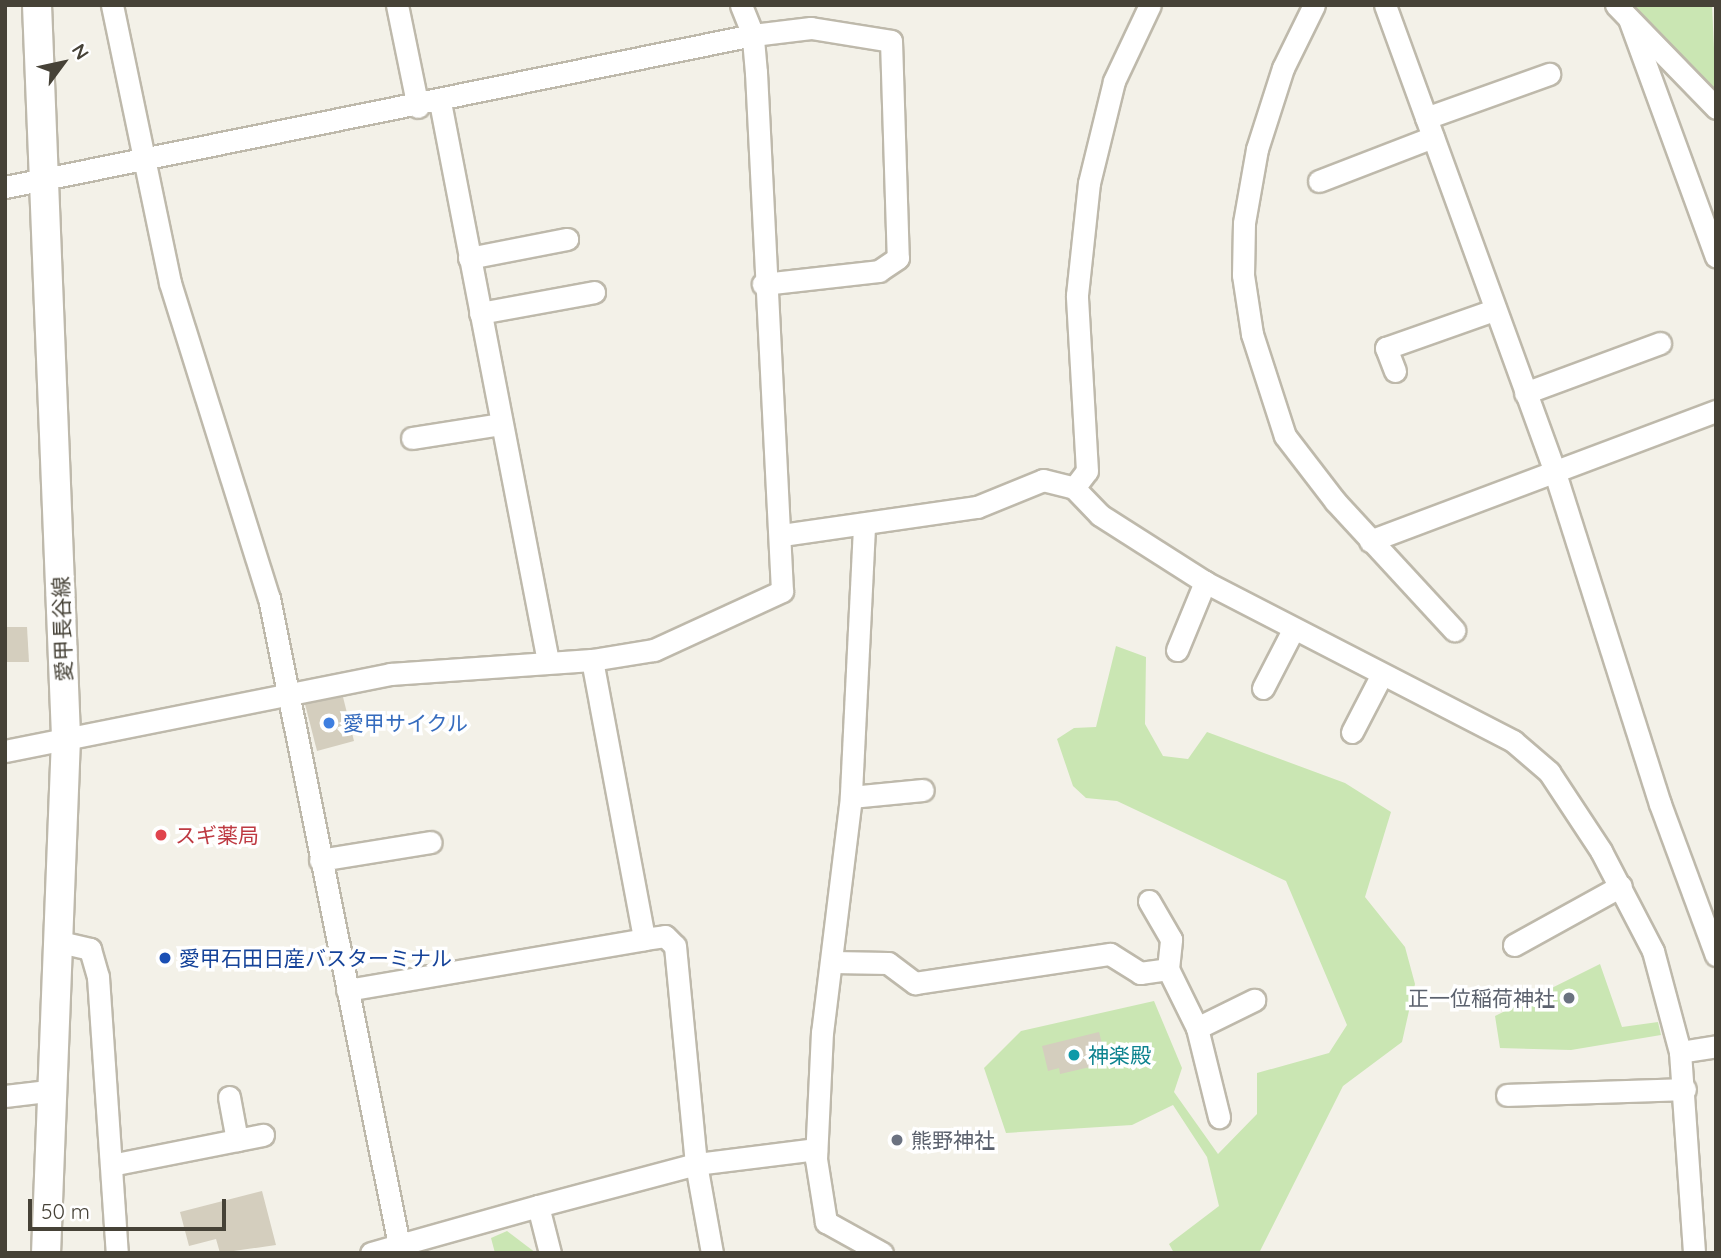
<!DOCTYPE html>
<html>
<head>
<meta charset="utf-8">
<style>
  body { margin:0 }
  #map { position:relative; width:1721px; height:1258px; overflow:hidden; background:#f3f1e8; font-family:Quicksand,"Noto Sans JP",sans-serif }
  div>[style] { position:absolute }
  .green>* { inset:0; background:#cae6b3 }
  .building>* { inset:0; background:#d4cebe }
  .roads { filter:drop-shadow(2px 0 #beb9ab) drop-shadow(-2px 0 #beb9ab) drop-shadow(0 2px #beb9ab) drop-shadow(0 -2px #beb9ab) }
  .minor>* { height:21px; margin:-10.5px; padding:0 10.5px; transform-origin:10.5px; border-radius:10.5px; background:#fff }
  .tertiary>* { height:28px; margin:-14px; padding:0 14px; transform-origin:14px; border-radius:14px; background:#fff }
  .dots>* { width:19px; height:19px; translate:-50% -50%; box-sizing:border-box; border:4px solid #fff; border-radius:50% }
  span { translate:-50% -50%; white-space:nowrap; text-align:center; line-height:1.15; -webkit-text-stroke:7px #fff; paint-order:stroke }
  .street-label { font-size:21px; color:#464237 }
  .shop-label { font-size:21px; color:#366cbe }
  .left { translate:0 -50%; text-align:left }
  .health-label { font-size:21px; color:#be3a42 }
  .transit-label { font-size:21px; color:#164399 }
  .worship-label { font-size:21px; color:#5b616d }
  .right { translate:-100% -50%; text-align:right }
  .culture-label { font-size:21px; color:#0d838f }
  .frame { position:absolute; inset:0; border:7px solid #464237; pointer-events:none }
  .north { position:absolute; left:28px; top:28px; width:70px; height:70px; -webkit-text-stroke:5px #fff; paint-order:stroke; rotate:57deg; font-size:19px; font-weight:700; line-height:28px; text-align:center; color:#464237 }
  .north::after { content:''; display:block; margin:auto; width:24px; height:32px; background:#464237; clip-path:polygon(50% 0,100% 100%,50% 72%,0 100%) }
  .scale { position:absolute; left:28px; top:1199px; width:198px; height:32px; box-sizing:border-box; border:4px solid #464237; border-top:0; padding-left:9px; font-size:21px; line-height:24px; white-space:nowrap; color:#464237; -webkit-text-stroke:5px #fff; paint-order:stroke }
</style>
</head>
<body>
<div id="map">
  <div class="green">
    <div style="clip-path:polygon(1628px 5px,1712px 5px,1716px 92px)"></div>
    <div style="clip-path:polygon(1116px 646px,1146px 657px,1145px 724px,1163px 756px,1188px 759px,1207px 732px,1345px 783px,1391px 812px,1365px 897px,1405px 947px,1415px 984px,1402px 1042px,1343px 1086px,1259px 1253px,1174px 1253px,1169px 1244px,1219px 1206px,1207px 1157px,1173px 1105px,1132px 1125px,1006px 1133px,984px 1068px,1021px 1031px,1154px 1001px,1182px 1068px,1174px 1092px,1218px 1154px,1257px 1114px,1257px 1073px,1329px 1053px,1347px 1025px,1286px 881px,1117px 801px,1086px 798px,1073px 786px,1057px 739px,1074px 728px,1096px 727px)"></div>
    <div style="clip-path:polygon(1600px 964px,1622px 1027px,1658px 1022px,1661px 1035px,1571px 1050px,1500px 1048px,1495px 1016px)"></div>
    <div style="clip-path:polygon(507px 1231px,536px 1253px,495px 1253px,491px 1238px)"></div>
  </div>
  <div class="building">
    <div style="clip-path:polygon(5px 627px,27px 627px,29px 662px,5px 662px)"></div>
    <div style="clip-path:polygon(343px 697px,354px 741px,317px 751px,305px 704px)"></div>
    <div style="clip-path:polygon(1099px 1032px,1107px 1063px,1060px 1074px,1059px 1068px,1048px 1071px,1042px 1046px)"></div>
    <div style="clip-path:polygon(262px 1191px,276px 1245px,220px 1253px,216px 1239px,189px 1246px,180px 1212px)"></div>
  </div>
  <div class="roads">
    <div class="minor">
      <div style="left:112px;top:5px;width:284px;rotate:78.2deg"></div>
      <div style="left:170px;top:283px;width:330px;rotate:72.6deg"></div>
      <div style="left:269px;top:598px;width:660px;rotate:78.64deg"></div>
      <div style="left:399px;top:1245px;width:144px;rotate:-15.7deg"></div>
      <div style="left:538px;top:1206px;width:49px;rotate:75.7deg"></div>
      <div style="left:397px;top:5px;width:104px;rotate:78.4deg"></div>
      <div style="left:1314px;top:5px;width:70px;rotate:116.2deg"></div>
      <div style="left:1283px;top:68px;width:85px;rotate:107.8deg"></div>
      <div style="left:1257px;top:149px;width:75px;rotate:100deg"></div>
      <div style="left:1244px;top:223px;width:52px;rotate:91.1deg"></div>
      <div style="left:1243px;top:275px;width:60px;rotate:81.3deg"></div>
      <div style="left:1252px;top:334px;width:107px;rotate:72.1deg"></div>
      <div style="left:1285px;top:436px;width:82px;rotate:52.4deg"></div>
      <div style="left:1335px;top:501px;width:176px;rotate:47.3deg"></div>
      <div style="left:1385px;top:5px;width:498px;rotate:70deg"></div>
      <div style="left:1555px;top:473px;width:347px;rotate:72.4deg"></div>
      <div style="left:1660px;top:804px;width:161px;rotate:69.7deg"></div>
      <div style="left:1616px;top:5px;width:144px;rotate:45.8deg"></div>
      <div style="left:1629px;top:19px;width:253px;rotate:69.9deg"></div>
      <div style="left:440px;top:102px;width:569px;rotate:79.07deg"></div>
      <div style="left:1426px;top:118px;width:131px;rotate:-19.7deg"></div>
      <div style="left:1319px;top:181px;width:122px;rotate:-21.1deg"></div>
      <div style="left:5px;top:187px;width:763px;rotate:-11.49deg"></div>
      <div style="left:753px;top:35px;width:58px;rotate:-6.9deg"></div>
      <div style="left:811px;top:28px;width:81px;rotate:9.2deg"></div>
      <div style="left:891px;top:41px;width:217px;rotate:88.2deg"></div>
      <div style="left:898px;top:258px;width:23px;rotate:146deg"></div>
      <div style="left:879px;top:271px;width:117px;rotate:173.6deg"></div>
      <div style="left:469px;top:258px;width:100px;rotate:-11deg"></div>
      <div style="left:480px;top:313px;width:116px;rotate:-10.4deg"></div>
      <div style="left:1395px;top:371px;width:25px;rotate:-111deg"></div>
      <div style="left:1386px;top:348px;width:114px;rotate:-19.4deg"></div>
      <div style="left:1525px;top:393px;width:144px;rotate:-20.3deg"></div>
      <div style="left:412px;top:438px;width:90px;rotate:-8.9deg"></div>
      <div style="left:1074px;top:488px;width:21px;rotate:-53deg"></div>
      <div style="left:1087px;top:471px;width:176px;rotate:-93.3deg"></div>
      <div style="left:1077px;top:295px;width:113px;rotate:-83.9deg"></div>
      <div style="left:1089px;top:183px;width:105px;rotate:-76.2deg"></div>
      <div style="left:1114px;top:81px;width:84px;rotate:-64.7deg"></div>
      <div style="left:864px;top:527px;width:270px;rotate:92.8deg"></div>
      <div style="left:851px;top:797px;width:237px;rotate:97deg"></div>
      <div style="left:822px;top:1032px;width:127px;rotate:92.7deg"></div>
      <div style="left:816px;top:1159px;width:64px;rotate:81deg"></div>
      <div style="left:826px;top:1222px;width:64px;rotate:29deg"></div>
      <div style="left:782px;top:535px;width:197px;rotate:-8.2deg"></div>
      <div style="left:977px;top:507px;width:71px;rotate:-22.2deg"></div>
      <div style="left:1043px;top:480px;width:32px;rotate:14deg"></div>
      <div style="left:1074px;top:488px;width:37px;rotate:46deg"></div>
      <div style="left:1100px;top:515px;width:125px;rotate:32.5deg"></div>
      <div style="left:1205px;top:582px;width:347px;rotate:27.3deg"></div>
      <div style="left:1513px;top:741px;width:48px;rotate:40.7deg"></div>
      <div style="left:1549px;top:772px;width:95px;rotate:56.6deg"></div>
      <div style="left:1601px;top:851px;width:113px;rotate:62.5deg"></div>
      <div style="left:1653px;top:951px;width:105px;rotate:75deg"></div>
      <div style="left:1680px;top:1052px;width:201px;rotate:86deg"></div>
      <div style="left:1370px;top:541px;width:370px;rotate:-20.6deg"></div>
      <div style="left:1177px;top:650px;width:74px;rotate:-67.6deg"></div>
      <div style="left:592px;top:660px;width:284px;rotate:79.4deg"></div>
      <div style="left:1263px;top:688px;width:65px;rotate:-62.7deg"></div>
      <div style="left:1352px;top:732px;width:63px;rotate:-62.6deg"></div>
      <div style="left:5px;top:751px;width:393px;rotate:-11.3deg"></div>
      <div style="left:390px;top:674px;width:202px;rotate:-4deg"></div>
      <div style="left:592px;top:660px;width:63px;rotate:-9.2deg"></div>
      <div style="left:654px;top:650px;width:141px;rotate:-24.7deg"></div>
      <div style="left:782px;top:591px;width:519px;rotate:-92.87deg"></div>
      <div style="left:756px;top:73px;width:38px;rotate:-95deg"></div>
      <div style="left:753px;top:35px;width:32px;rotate:-112deg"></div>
      <div style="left:851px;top:797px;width:72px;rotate:-5.6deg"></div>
      <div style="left:320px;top:860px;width:112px;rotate:-9.2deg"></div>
      <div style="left:60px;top:942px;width:31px;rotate:13deg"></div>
      <div style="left:90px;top:949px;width:29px;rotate:74deg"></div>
      <div style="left:98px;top:977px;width:277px;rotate:86.1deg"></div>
      <div style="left:1514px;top:945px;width:122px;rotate:-28.9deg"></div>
      <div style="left:833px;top:962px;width:55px;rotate:1deg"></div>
      <div style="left:888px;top:963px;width:34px;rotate:37deg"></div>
      <div style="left:915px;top:983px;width:197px;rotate:-8.5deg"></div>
      <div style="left:1110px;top:954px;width:36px;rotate:32deg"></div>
      <div style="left:1140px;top:973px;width:28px;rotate:-8deg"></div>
      <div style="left:1168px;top:969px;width:30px;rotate:-84deg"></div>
      <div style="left:1171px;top:939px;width:44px;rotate:-120.1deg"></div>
      <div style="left:1168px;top:969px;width:66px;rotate:63.8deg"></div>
      <div style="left:1197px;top:1028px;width:64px;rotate:-26.2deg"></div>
      <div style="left:347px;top:990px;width:301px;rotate:-9.7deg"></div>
      <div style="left:644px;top:939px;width:21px;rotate:-8deg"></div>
      <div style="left:665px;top:936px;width:14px;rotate:45deg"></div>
      <div style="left:675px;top:946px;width:219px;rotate:84.5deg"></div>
      <div style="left:696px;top:1164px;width:163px;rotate:165.1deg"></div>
      <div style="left:1197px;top:1028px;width:92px;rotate:76.1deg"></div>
      <div style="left:1680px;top:1052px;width:36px;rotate:-9deg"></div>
      <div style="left:1507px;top:1095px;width:178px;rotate:-1.9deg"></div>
      <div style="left:5px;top:1096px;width:50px;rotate:-6.8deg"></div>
      <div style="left:229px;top:1097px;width:44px;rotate:79.5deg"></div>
      <div style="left:111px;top:1165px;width:155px;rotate:-11.2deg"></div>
      <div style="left:371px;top:1253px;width:29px;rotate:-16deg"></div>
      <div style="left:712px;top:1253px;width:90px;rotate:-100.2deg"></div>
      <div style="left:696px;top:1164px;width:121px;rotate:-7.1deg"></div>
    </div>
    <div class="tertiary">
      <div style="left:37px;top:5px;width:734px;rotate:87.73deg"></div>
      <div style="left:66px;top:738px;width:515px;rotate:92.22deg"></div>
    </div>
  </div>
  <div class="dots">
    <div style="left:329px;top:723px;background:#3f7fe0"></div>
    <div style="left:161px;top:835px;background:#e0444e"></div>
    <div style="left:165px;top:958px;background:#1a4fb4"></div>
    <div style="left:1569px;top:998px;background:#6b7280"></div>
    <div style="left:1074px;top:1055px;background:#0f9aa8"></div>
    <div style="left:897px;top:1140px;background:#6b7280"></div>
  </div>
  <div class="street-label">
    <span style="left:62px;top:629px;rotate:-92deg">愛甲長谷線</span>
  </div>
  <div class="shop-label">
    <span class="left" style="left:343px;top:723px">愛甲サイクル</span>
  </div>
  <div class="health-label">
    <span class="left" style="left:175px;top:835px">スギ薬局</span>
  </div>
  <div class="transit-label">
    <span class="left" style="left:179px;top:958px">愛甲石田日産バスターミナル</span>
  </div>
  <div class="worship-label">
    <span class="right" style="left:1555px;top:998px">正一位稲荷神社</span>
    <span class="left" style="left:911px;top:1140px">熊野神社</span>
  </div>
  <div class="culture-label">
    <span class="left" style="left:1088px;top:1055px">神楽殿</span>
  </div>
  <div class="frame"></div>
  <div class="north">N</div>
  <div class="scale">50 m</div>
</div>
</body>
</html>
